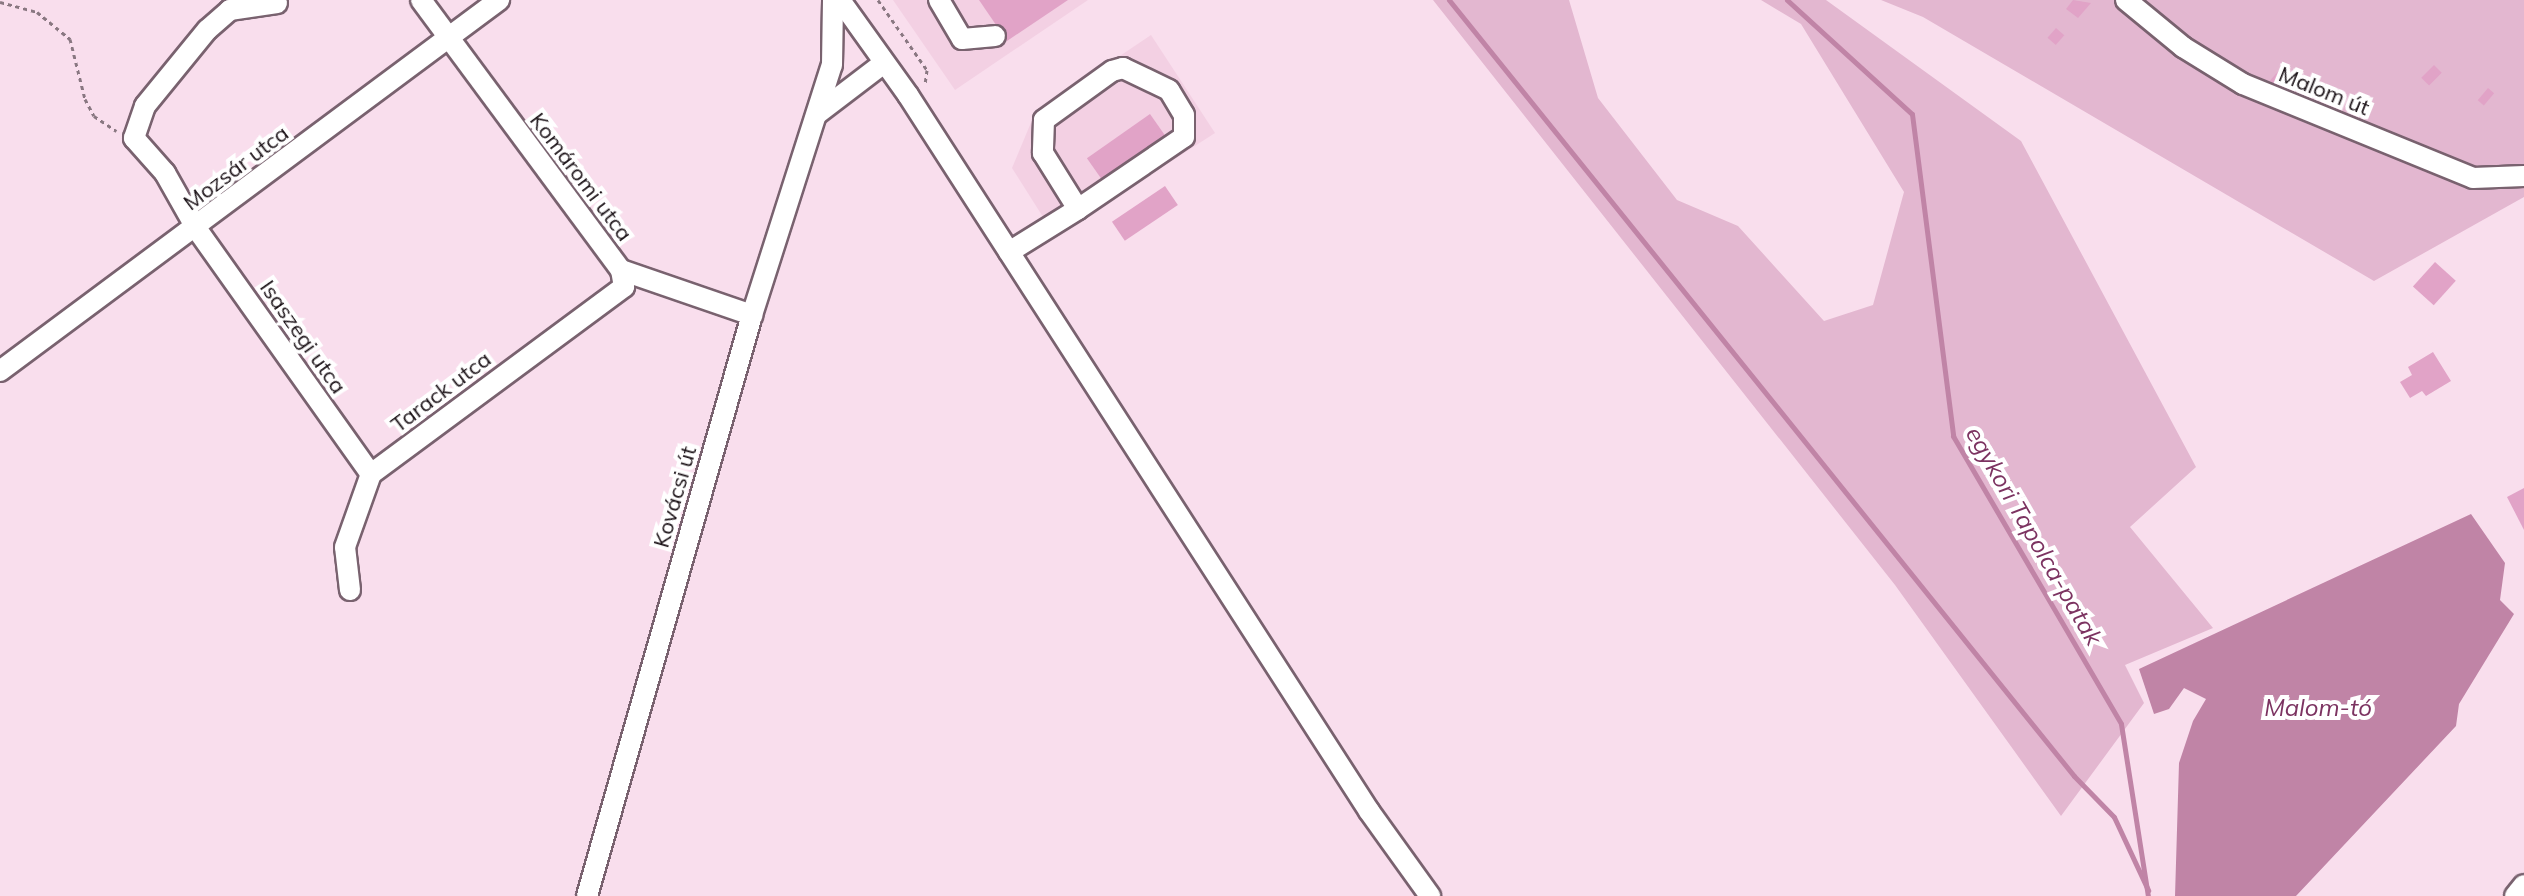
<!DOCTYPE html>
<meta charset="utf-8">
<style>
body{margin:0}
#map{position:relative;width:2524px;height:896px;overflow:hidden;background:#f9deed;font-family:Mulish,sans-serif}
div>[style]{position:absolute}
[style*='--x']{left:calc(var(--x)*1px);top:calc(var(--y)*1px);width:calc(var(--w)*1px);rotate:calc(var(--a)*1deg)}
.built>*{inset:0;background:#f3d0e3}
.green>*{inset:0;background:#e3b7d0}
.water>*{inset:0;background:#c084a6}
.stream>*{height:5px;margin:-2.5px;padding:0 2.5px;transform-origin:2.5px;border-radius:2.5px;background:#c084a6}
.building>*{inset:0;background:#e1a3c7;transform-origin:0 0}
.path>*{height:3px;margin-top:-1.5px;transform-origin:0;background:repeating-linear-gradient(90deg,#897781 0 4px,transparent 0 8px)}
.roads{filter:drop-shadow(2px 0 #79626f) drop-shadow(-2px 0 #79626f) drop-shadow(0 2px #79626f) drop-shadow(0 -2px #79626f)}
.minor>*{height:20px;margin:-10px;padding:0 10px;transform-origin:10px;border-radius:10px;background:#fff}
span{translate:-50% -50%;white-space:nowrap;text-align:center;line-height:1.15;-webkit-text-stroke:8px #fff;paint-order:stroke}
.street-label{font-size:22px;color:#1b1217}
.water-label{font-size:24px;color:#7c3361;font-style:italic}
</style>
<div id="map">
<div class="built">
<i style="clip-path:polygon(893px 0,1088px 0,955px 90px)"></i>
<i style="clip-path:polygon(1151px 35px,1215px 133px,1055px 236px,1012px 168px,1035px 113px)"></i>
</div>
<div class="green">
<i style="clip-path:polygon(1433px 0,1569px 0,1598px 98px,1677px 200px,1738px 226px,1824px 321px,1873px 305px,1904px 192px,1801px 24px,1761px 0,1826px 0,2021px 141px,2196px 467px,2130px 527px,2213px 628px,2125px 665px,2144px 703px,2061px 816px,1895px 585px)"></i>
<i style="clip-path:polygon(1881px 0,2524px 0,2524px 197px,2374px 281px,1923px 17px)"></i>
</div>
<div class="water">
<i style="clip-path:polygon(2471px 514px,2505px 563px,2500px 600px,2514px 614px,2459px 704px,2456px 726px,2296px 896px,2175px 896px,2179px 763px,2193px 721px,2206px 699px,2184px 688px,2169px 709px,2154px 714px,2139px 669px)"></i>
</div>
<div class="stream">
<i style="--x:1449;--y:0;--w:996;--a:51.15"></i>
<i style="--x:2074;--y:776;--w:57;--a:45.7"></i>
<i style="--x:2114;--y:817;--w:81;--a:65"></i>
<i style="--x:1787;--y:0;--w:169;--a:42.4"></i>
<i style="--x:1912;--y:114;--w:325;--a:82.7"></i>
<i style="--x:1953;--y:436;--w:333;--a:59.7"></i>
<i style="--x:2121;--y:724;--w:174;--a:81.1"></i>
</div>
<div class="building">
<i style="clip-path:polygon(979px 0,1068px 0,1007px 41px)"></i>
<i style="clip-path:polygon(2073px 0,2091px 3px,2078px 18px,2066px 9px)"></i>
<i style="left:2056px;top:28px;width:11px;height:13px;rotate:41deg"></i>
<i style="left:2434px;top:65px;width:11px;height:18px;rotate:45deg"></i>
<i style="left:2282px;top:67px;width:12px;height:18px;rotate:42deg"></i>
<i style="left:2488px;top:88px;width:8px;height:16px;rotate:40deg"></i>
<i style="left:1150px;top:114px;width:33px;height:77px;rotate:55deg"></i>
<i style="left:1165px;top:186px;width:23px;height:64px;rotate:56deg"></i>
<i style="left:2435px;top:262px;width:28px;height:33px;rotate:42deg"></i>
<i style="clip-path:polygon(2433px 352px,2451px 381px,2426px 396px,2422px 391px,2410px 398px,2400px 382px,2412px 375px,2408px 367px)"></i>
<i style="clip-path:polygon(2524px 488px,2524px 530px,2507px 497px)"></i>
</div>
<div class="path">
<i style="--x:878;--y:0;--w:85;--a:55"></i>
<i style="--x:927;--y:70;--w:15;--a:98"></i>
<i style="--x:0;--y:2;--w:38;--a:15"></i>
<i style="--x:37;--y:12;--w:43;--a:39.3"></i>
<i style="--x:70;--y:39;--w:62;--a:76"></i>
<i style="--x:85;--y:99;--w:19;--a:62"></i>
<i style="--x:94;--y:116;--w:27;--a:34"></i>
</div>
<div class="roads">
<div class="minor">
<i style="--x:421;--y:0;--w:336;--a:53.5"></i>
<i style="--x:621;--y:270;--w:139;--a:19"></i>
<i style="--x:840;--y:0;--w:117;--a:54.4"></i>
<i style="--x:908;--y:95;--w:852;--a:57.22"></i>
<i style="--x:1369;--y:811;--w:105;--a:54.3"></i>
<i style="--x:939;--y:0;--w:45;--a:59.5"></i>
<i style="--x:962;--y:39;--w:33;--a:-5"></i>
<i style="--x:2126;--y:0;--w:74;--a:39.5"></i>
<i style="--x:2183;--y:47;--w:70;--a:31.7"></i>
<i style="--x:2243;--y:84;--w:248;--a:22.2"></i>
<i style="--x:2473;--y:178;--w:51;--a:-2.2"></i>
<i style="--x:277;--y:3;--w:48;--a:171.5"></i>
<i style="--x:230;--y:10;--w:30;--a:139"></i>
<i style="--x:207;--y:30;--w:98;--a:129.2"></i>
<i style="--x:145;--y:106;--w:34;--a:109"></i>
<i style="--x:134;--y:138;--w:47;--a:48.5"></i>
<i style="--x:165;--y:173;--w:63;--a:60.6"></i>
<i style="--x:196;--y:228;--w:302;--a:54.6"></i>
<i style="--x:817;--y:114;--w:84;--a:-37.3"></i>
<i style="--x:1009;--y:252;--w:81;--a:-31.9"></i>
<i style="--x:1078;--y:209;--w:128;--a:-34.2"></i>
<i style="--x:1184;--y:137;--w:22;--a:-90"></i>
<i style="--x:1184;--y:115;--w:29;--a:-121"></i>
<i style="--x:1169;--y:90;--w:51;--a:-154.4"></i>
<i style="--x:1123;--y:68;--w:11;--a:165"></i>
<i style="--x:1112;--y:71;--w:84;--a:144.2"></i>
<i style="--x:1044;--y:120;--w:33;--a:92"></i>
<i style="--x:1043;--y:153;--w:66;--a:58"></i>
<i style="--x:0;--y:371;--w:622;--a:-36.63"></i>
<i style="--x:350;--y:590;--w:43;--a:-96.6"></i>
<i style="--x:345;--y:547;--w:77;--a:-70.4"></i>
<i style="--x:371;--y:474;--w:315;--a:-36.5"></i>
<i style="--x:624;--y:287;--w:17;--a:-100"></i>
<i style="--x:587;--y:896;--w:604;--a:-74.15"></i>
<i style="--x:752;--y:315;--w:262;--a:-72.3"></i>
<i style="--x:832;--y:65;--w:65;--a:-89.1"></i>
<i style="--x:2515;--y:896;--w:14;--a:-51"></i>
</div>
</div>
<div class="street-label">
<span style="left:2324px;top:91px;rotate:22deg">Malom út</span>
<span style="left:236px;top:168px;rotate:-37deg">Mozsár utca</span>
<span style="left:581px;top:177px;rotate:53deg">Komáromi utca</span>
<span style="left:303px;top:337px;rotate:55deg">Isaszegi utca</span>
<span style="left:441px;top:392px;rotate:-37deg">Tarack utca</span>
<span style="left:675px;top:497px;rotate:-74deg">Kovácsi út</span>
</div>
<div class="water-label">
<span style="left:2034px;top:536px;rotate:60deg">egykori Tapolca-patak</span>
<span style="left:2318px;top:708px">Malom-tó</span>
</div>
</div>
